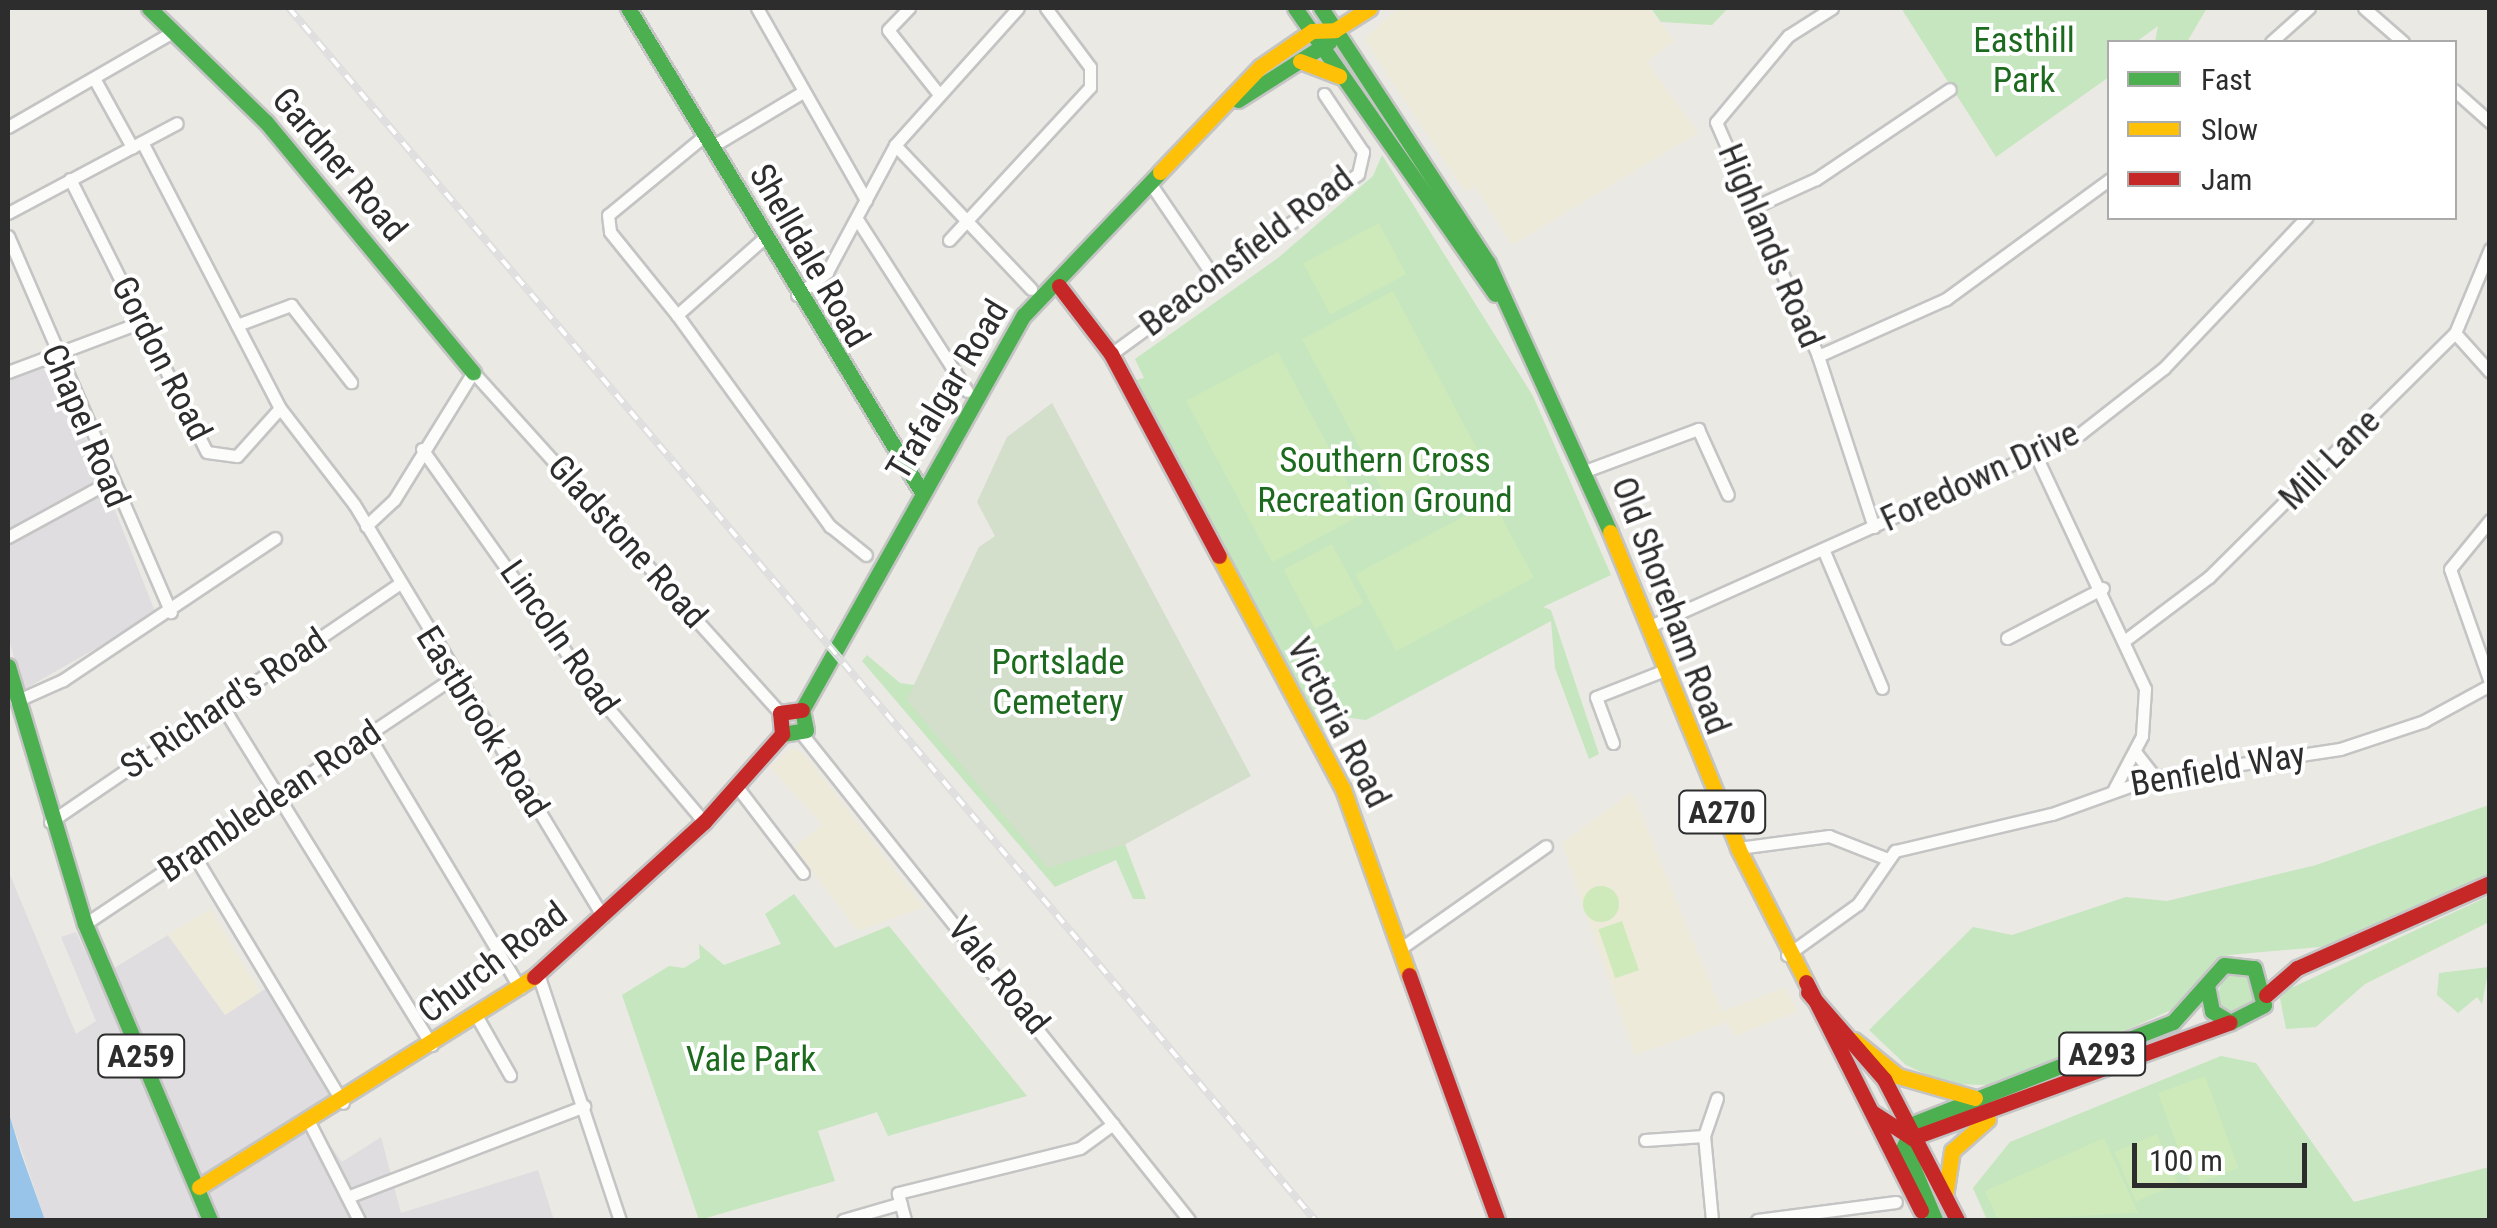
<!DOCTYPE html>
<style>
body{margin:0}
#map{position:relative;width:2497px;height:1228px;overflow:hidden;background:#eae9e4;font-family:"Roboto Condensed",sans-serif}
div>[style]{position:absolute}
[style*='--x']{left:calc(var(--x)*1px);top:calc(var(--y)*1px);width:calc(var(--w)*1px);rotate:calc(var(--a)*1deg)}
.industrial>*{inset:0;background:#dfdddf}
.education>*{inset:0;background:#edead9}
.green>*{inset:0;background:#c5e6be}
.cemetery>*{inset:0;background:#d3dfcb}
.pitch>*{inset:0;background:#ceeabb;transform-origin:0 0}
.round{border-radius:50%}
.water>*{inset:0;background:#99c4ea}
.roads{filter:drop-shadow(2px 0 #c4c4c4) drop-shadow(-2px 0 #c4c4c4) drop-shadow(0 2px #c4c4c4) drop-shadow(0 -2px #c4c4c4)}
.street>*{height:11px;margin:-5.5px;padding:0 5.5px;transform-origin:5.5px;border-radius:5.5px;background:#fcfcfb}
.fast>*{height:15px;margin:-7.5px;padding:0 7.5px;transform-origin:7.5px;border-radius:7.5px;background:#4caf50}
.slow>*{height:15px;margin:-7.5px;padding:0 7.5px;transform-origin:7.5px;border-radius:7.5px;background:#ffc107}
.jam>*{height:15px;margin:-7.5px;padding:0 7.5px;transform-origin:7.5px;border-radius:7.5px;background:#c62828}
.rail>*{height:8px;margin-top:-4px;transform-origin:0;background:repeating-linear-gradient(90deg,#fff 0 11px,#dfdfe0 0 22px);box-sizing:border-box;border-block:2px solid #dfdfe0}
span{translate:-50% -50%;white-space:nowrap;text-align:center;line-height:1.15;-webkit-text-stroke:8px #fff;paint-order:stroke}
.shield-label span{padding:2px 8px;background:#fff;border:2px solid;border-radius:8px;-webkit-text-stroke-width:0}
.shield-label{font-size:32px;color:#2d2d2d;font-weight:700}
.park-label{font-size:35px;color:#1c6a1d}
.street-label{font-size:35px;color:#2d2d2d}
.frame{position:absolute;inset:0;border:10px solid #2d2d2d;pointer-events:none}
.legend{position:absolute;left:2107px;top:40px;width:350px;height:180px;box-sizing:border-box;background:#fff;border:2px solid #ababab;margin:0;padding:12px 18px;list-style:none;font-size:30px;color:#2d2d2d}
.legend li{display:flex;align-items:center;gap:20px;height:50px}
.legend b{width:50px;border:2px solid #ababab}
.scale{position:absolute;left:2132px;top:1143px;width:175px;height:45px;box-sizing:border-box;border:5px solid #2d2d2d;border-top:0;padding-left:12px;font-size:30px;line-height:35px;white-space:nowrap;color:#2d2d2d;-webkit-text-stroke:8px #fff;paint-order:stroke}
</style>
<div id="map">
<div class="industrial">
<i style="clip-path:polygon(55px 362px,102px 478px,8px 529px,8px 376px)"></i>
<i style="clip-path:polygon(99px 493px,109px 495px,156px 614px,23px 690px,8px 635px,8px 545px)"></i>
<i style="clip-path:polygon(8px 870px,76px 1034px,96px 1021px,61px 937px,76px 932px,98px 978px,168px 935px,225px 1015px,268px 987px,338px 1094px,308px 1114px,342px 1162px,381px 1137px,401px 1213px,538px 1170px,554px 1220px,45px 1220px,8px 1110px)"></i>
</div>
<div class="education">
<i style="clip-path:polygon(1399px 8px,1650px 8px,1674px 41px,1647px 62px,1698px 133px,1512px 245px,1475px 186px,1465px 192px,1364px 39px)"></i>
<i style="clip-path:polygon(792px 748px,804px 754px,924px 907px,858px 931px,794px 847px,823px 825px,770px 767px)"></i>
<i style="clip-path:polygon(1632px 792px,1722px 1012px,1784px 987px,1798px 1011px,1735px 1036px,1728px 1022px,1635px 1055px,1562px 843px)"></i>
<i style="clip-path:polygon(210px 909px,260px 992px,225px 1015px,168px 935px)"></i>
</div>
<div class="green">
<i style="clip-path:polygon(1651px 8px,1728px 8px,1712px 25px,1661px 22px)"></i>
<i style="clip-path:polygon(1901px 8px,2207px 8px,2187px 42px,2155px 42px,2158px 26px,2136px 42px,2110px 42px,2109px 77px,1996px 157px)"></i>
<i style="clip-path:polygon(1382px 155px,1533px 396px,1611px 575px,1543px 607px,1551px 610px,1599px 754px,1589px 759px,1555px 668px,1551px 621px,1366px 720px,1344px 717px,1322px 730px,1136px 380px,1144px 378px,1135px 359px,1278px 258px,1373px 176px)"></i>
<i style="clip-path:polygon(867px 655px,900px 683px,914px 685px,923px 668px,1120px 831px,1146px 899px,1133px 899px,1116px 860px,1055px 887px,862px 661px)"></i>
<i style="clip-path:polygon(2489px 805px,2489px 875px,2331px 946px,2228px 955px,2187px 1003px,2041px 1068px,1989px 1085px,1947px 1084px,1906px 1065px,1869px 1030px,1973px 927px,2012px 935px,2126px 897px,2167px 901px,2316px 865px)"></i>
<i style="clip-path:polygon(794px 894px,835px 948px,889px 926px,1027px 1096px,888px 1136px,877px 1112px,818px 1131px,835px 1181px,699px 1220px,622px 995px,669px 966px,684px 968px,700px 958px,699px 944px,724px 965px,781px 944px,765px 914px)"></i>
<i style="clip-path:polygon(2489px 896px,2489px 922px,2365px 984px,2316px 1027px,2286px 1029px,2280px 998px,2289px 989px)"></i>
<i style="clip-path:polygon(2489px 967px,2482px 1004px,2477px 997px,2458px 1013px,2437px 995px,2439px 973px)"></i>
<i style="clip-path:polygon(2247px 974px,2259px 995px,2248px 1015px,2215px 1007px,2223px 975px)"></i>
<i style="clip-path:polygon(2221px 1056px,2256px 1063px,2354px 1202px,2489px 1167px,2489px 1220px,1987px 1220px,1973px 1188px,2010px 1142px)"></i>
</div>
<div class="cemetery">
<i style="clip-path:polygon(1052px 403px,1251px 776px,1126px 844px,1048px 868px,907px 700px,979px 547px,995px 536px,977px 502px,1007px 437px)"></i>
</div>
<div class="pitch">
<i style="left:1379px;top:223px;width:58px;height:86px;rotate:62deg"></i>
<i style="left:1393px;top:291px;width:183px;height:103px;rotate:62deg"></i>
<i style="left:1278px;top:352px;width:183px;height:104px;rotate:62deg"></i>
<i style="left:1493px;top:501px;width:87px;height:156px;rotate:62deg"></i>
<i style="left:1332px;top:544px;width:67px;height:55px;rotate:62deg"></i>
<i class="round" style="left:1583px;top:886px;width:36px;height:36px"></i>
<i style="left:1622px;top:921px;width:52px;height:25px;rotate:71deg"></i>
<i style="left:2205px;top:1076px;width:98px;height:50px;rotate:70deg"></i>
<i style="left:2157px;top:1134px;width:54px;height:46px;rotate:67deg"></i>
<i style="clip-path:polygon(2104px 1138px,2138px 1213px,1998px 1220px,1985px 1191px)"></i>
</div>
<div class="water">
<i style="clip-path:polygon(8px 1110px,21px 1153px,45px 1220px,8px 1220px)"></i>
</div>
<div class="roads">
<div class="street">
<i style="--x:757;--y:8;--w:221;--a:60.4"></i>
<i style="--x:909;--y:8;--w:30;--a:134"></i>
<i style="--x:888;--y:30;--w:80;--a:51.6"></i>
<i style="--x:1832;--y:8;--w:52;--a:147.5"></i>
<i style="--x:1788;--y:36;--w:112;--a:129.9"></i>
<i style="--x:1716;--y:122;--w:255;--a:66.4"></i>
<i style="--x:1818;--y:356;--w:180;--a:71.9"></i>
<i style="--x:2364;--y:8;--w:52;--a:41.1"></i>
<i style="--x:2271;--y:42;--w:51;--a:-41.8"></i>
<i style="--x:95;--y:80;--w:77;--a:61.1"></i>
<i style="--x:2454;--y:90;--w:48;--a:41.6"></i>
<i style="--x:8;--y:127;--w:188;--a:-30"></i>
<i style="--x:704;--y:136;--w:124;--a:140.5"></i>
<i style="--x:608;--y:215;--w:17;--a:83"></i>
<i style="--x:610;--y:232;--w:107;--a:51.1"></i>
<i style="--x:677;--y:315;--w:116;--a:-41.5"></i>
<i style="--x:142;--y:142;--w:300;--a:62.6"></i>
<i style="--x:280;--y:408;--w:121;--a:52.4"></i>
<i style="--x:354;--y:504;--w:482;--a:58.9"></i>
<i style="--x:895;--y:145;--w:198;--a:46.6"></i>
<i style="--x:711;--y:147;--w:107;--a:-30.9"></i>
<i style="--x:70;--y:179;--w:305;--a:63.4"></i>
<i style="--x:207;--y:452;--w:30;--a:8"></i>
<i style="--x:237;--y:456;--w:64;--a:-48.1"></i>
<i style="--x:1150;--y:183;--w:114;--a:55.8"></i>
<i style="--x:1752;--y:208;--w:70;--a:-24.4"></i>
<i style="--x:1816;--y:179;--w:161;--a:-33.9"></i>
<i style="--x:8;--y:213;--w:191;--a:-28"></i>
<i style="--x:857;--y:219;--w:204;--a:57.4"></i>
<i style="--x:8;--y:236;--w:410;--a:66.6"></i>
<i style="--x:949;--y:240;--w:208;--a:-47.3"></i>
<i style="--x:1090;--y:87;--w:20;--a:-90"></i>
<i style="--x:1090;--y:67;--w:74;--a:-126.7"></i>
<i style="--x:797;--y:295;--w:38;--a:-37"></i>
<i style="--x:827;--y:272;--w:144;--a:-61.8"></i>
<i style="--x:895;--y:145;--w:184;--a:-48.1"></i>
<i style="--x:677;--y:315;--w:261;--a:54.1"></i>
<i style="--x:830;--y:526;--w:46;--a:38.9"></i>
<i style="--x:237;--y:325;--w:58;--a:-20.3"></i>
<i style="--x:291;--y:305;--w:98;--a:52.1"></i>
<i style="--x:2455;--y:333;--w:52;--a:48.1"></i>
<i style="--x:1111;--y:354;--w:306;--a:-36.1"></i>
<i style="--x:1358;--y:174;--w:23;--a:-77"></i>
<i style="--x:1363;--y:152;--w:70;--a:-123.9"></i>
<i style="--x:1818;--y:356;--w:140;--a:-24"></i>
<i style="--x:1946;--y:299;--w:203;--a:-36.2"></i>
<i style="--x:8;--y:372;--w:142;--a:-20.6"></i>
<i style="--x:422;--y:449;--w:294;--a:54.7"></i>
<i style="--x:592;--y:689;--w:174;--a:49.9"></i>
<i style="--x:2037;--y:458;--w:255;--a:64.9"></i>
<i style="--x:2145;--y:689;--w:47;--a:93.7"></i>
<i style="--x:2142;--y:736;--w:60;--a:117.8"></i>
<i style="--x:1585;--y:471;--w:121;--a:-20.4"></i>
<i style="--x:1698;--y:429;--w:72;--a:65.6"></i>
<i style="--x:2490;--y:520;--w:63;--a:129.2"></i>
<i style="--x:2450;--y:569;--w:120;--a:70.5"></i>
<i style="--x:366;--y:526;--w:38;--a:-43"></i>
<i style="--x:394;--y:500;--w:150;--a:-58.3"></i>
<i style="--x:473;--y:372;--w:459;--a:48"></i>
<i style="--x:8;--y:537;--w:115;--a:-28.6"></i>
<i style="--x:1823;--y:549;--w:151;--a:67"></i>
<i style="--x:1650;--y:626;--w:472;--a:-24.1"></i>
<i style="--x:2081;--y:433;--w:105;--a:-38.1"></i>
<i style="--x:2164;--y:368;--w:207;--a:-46.6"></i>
<i style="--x:2007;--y:638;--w:108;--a:-27.5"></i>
<i style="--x:2128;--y:638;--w:101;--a:-37"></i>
<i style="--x:2209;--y:577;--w:346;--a:-44.8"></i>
<i style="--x:2455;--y:333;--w:91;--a:-67.4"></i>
<i style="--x:16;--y:701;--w:51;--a:-24.1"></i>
<i style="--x:63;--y:680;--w:255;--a:-33.8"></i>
<i style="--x:221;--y:704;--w:401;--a:58.3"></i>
<i style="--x:802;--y:734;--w:621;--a:51.47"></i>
<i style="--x:369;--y:736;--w:294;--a:59.1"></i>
<i style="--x:1613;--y:743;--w:49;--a:-110.3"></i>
<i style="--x:1596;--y:697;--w:74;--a:-21.4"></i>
<i style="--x:2136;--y:753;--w:31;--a:52"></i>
<i style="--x:738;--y:788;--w:107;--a:52.6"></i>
<i style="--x:50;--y:822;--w:421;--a:-34.3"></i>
<i style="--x:1738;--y:848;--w:92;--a:-7.5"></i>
<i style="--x:1829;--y:836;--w:60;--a:21.4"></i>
<i style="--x:194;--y:855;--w:289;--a:59"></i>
<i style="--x:85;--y:924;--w:444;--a:-33.8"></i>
<i style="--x:1401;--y:948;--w:177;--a:-35.1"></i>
<i style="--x:1787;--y:955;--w:87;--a:-35.7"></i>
<i style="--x:1858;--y:904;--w:65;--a:-55.1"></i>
<i style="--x:1895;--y:851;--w:161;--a:-13.3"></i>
<i style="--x:2052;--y:814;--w:109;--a:-19.8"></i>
<i style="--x:2155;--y:777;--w:187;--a:-8.6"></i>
<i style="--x:2340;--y:749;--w:89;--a:-18.4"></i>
<i style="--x:2424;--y:721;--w:75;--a:-28.6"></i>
<i style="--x:538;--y:974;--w:259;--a:71.6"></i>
<i style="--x:477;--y:1017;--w:67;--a:60.4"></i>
<i style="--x:310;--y:1124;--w:108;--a:63"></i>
<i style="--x:1645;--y:1140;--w:59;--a:-3.9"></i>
<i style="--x:350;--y:1196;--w:251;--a:-21"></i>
<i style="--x:843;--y:1220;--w:60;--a:-16.3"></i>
<i style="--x:905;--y:1220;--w:28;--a:-105"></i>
<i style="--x:898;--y:1193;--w:187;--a:-13.9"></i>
<i style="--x:1080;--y:1148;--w:41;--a:-36"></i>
<i style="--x:1712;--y:1220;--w:84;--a:-95.4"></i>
<i style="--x:1704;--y:1136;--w:40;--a:-71.1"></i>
<i style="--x:1757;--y:1220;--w:140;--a:-7.4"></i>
</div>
<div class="fast">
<i style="--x:149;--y:8;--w:163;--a:44.3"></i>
<i style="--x:266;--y:122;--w:325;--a:50.4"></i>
<i style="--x:628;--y:8;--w:563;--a:58.74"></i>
<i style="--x:1295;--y:8;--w:349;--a:55"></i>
<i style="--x:1321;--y:8;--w:305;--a:56.8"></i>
<i style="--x:1488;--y:263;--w:295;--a:65.6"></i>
<i style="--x:1238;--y:100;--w:108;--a:-32.5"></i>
<i style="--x:8;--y:666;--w:269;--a:73.4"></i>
<i style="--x:85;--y:924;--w:321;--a:67.1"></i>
<i style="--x:802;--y:710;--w:453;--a:-60.7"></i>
<i style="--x:1024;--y:315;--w:197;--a:-46.4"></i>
<i style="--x:782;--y:734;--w:24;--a:-9"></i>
<i style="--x:806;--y:730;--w:20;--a:-101"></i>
<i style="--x:1935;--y:1220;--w:80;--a:-112.7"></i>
<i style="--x:1904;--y:1146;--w:25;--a:-64"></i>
<i style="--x:1915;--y:1123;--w:277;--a:-21.4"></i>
<i style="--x:2173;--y:1022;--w:76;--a:-48.2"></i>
<i style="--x:2224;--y:965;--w:30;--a:6"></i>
<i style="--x:2254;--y:968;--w:38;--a:75"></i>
<i style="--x:2264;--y:1005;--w:38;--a:153"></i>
<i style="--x:2230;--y:1022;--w:21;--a:-149"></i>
<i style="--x:2212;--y:1011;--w:26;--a:-101"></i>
</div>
<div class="slow">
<i style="--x:1300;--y:61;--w:42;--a:21"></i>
<i style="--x:1160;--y:172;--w:145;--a:-46.4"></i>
<i style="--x:1260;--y:67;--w:63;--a:-34.7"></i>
<i style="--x:1312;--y:31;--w:23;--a:-2"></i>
<i style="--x:1335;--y:30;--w:41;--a:-32.2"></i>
<i style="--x:1610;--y:532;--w:341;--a:67.9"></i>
<i style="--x:1738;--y:848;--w:150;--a:63.1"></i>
<i style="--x:1219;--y:556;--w:264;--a:62"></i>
<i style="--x:1343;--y:789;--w:197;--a:70.5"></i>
<i style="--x:1854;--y:1040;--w:57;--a:39.3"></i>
<i style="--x:1898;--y:1076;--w:80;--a:15.9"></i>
<i style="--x:199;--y:1187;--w:395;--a:-32.1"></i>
<i style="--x:1945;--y:1196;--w:46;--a:-81.2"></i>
<i style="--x:1952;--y:1151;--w:48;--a:-41.6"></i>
</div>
<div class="jam">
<i style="--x:1059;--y:286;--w:86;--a:52.6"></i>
<i style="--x:1111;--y:354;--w:229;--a:61.9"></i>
<i style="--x:782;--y:734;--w:21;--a:-95"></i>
<i style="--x:780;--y:713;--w:22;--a:-8"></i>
<i style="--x:1409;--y:975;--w:260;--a:70.2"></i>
<i style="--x:534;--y:977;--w:230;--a:-42.4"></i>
<i style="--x:704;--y:822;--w:118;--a:-48.4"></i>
<i style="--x:1806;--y:982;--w:256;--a:63.3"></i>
<i style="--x:1808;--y:992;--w:116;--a:48.9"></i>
<i style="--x:1884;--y:1079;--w:159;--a:62.6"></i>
<i style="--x:2266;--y:995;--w:41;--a:-41.1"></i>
<i style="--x:2297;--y:968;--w:211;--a:-23.8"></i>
<i style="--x:1872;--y:1112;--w:48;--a:33"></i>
<i style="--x:1912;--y:1138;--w:338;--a:-20"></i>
</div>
</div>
<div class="rail">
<i style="--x:289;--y:8;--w:1588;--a:49.75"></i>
</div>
<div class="shield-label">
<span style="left:1722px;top:812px">A270</span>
<span style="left:2102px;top:1054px">A293</span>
<span style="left:141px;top:1056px">A259</span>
</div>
<div class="park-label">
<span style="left:2024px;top:61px">Easthill<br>Park</span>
<span style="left:1385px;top:481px">Southern Cross<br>Recreation Ground</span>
<span style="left:1058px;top:683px">Portslade<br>Cemetery</span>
<span style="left:751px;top:1060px">Vale Park</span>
</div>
<div class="street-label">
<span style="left:339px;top:165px;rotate:50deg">Gardner Road</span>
<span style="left:1770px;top:246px;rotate:67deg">Highlands Road</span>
<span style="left:1247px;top:252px;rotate:-37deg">Beaconsfield Road</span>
<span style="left:809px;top:256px;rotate:60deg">Shelldale Road</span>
<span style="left:161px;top:359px;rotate:63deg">Gordon Road</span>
<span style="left:948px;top:390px;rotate:-59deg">Trafalgar Road</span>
<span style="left:85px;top:426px;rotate:67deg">Chapel Road</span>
<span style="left:2330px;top:460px;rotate:-45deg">Mill Lane</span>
<span style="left:1980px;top:477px;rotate:-25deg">Foredown Drive</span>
<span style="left:627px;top:542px;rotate:48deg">Gladstone Road</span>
<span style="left:1670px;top:606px;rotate:69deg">Old Shoreham Road</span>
<span style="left:559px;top:638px;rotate:55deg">Lincoln Road</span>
<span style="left:224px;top:704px;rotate:-34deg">St Richard's Road</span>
<span style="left:482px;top:722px;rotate:58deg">Eastbrook Road</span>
<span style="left:1338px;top:723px;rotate:63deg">Victoria Road</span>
<span style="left:2218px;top:770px;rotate:-10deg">Benfield Way</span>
<span style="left:270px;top:802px;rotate:-34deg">Brambledean Road</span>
<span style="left:493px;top:963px;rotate:-37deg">Church Road</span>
<span style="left:998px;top:976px;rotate:51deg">Vale Road</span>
</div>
<div class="frame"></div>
<ul class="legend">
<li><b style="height:12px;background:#4caf50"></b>Fast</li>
<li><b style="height:12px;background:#ffc107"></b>Slow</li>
<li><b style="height:12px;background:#c62828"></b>Jam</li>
</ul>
<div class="scale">100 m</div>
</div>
